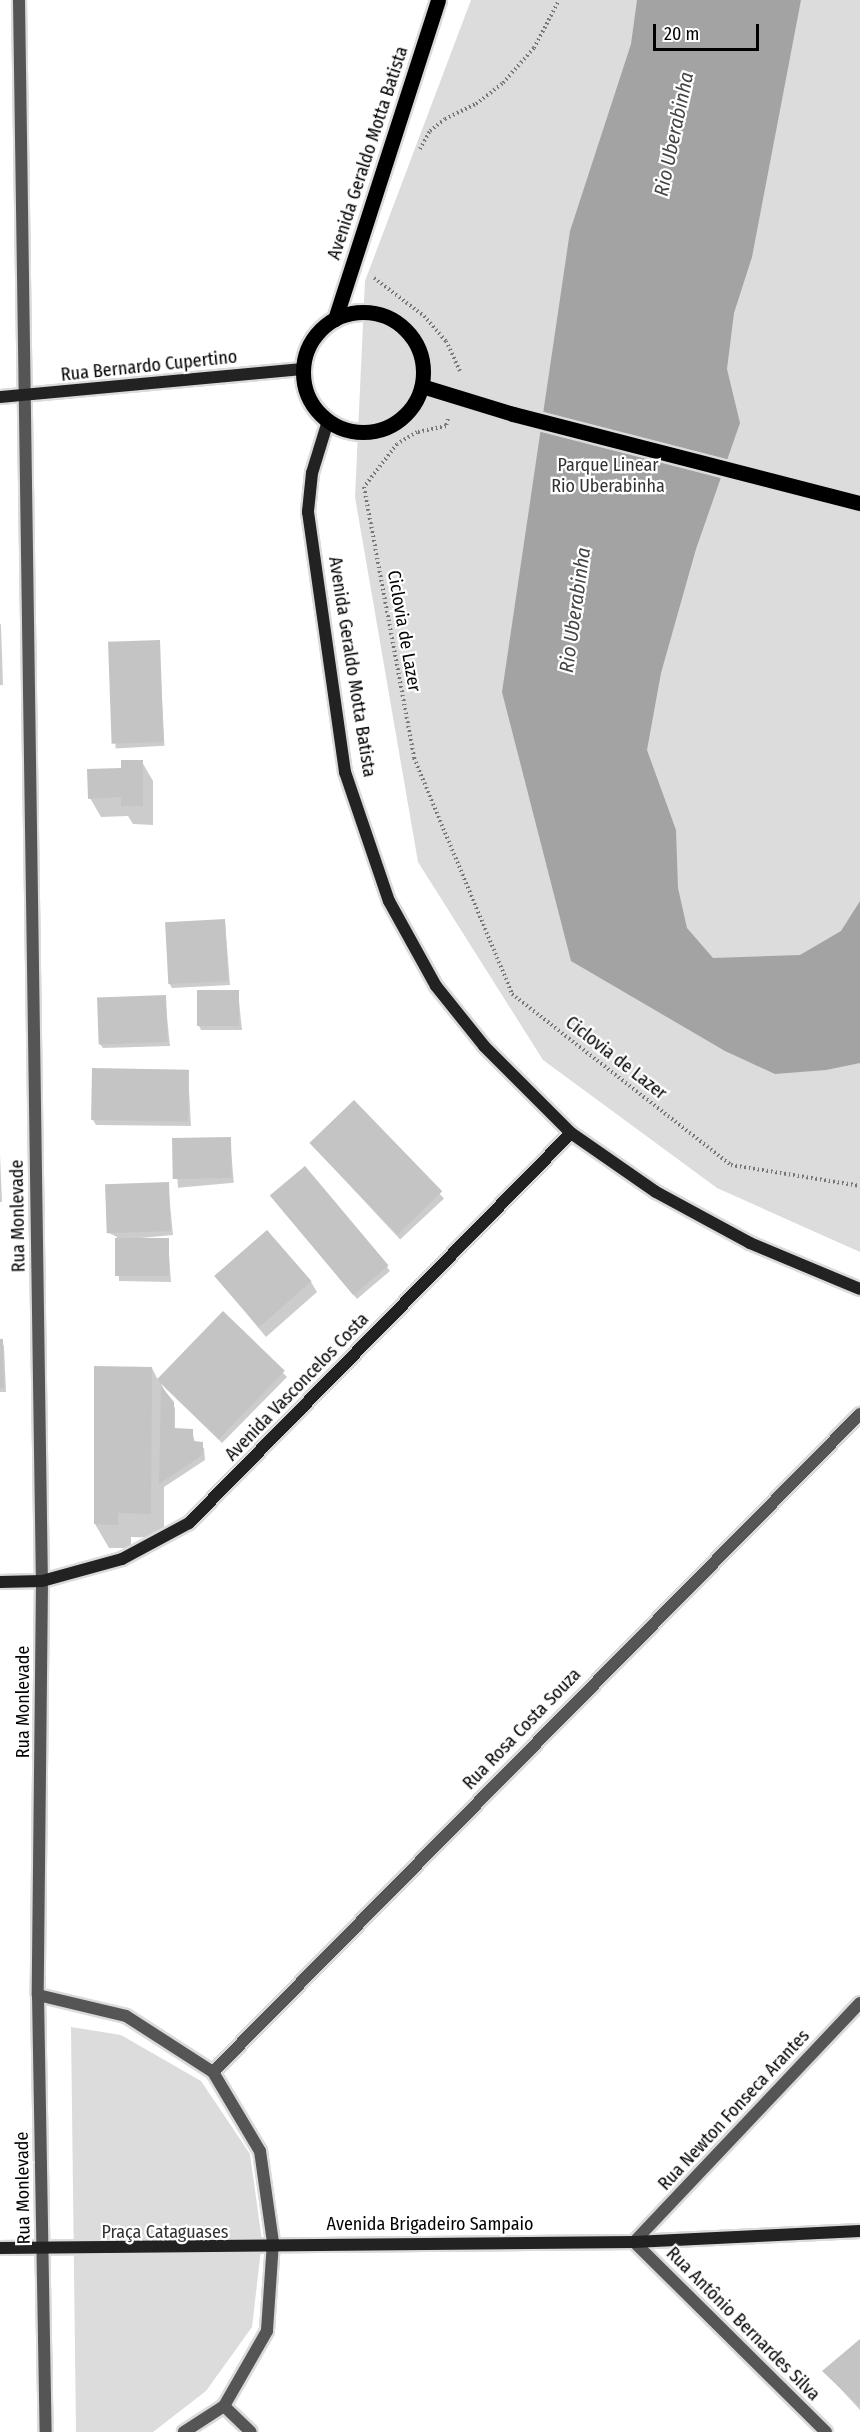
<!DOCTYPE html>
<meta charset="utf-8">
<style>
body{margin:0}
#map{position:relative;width:860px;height:2432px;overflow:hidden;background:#fff;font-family:"Fira Sans Condensed",sans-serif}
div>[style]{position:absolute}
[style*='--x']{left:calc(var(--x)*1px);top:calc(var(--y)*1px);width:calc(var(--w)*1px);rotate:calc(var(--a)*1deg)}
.green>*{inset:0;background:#dcdcdc}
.water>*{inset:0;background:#a3a3a3}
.shadow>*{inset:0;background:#0003;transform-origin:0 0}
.building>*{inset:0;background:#c4c4c4;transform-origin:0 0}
.path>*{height:4px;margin-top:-2px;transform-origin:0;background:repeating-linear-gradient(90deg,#777 0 1.5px,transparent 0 4.5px)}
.roads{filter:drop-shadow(2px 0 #dbdbdb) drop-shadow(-2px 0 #dbdbdb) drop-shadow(0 2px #dbdbdb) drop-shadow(0 -2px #dbdbdb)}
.street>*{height:12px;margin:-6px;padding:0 6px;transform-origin:6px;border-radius:6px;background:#555}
.secondary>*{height:12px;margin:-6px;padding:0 6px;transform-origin:6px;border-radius:6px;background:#222}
.primary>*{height:15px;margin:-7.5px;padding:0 7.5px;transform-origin:7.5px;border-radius:7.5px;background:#000}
.primary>.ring{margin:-7.5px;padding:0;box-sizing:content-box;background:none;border:15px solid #000;border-radius:50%}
span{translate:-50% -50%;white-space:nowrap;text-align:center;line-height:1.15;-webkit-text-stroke:4.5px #fff;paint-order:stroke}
.street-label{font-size:18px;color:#000}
.park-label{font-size:18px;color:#333}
.water-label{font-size:20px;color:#444;font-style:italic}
.scale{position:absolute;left:653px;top:24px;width:106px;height:27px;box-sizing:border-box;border:3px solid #000;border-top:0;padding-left:8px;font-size:18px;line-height:21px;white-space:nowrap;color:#000;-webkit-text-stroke:4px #fff;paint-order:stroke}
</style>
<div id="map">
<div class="green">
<i style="clip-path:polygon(471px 0,860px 0,860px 1252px,717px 1188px,543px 1060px,418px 862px,355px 497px,365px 281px)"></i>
<i style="clip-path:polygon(71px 2027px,121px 2035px,201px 2081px,250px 2154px,262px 2241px,252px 2327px,206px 2391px,153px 2432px,76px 2432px)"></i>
</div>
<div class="water">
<i style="clip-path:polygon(637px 0,801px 0,752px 257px,734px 313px,727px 369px,740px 423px,696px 549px,661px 673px,647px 750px,676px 830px,678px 888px,687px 928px,713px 958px,800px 955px,841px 931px,860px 901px,860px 1063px,826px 1070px,775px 1074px,725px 1051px,571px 961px,502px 692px,570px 231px,631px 44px)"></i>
</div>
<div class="shadow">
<i style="clip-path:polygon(0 623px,1px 625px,3px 685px,0 685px)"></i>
<i style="left:159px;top:641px;width:105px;height:49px;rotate:87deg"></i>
<i style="clip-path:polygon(142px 762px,153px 781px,153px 825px,133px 824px,128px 816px,101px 817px,90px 798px,123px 770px)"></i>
<i style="clip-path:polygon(225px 921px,230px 985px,172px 988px,169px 983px)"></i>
<i style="clip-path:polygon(238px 991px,242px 1030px,201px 1030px,199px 1026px)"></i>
<i style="clip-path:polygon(165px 997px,170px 1046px,103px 1048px,100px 1044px)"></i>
<i style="clip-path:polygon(188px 1071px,191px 1126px,96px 1125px,93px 1120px)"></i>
<i style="left:354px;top:1102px;width:132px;height:60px;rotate:47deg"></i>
<i style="left:230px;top:1139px;width:44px;height:56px;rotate:85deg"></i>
<i style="clip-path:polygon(0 1154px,2px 1202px,0 1202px)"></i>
<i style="clip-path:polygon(168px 1184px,173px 1235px,130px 1239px,168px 1240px,171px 1282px,119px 1281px,117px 1237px,109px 1233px)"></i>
<i style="clip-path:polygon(275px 1201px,387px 1267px,390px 1271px,357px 1299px)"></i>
<i style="clip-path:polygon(216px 1277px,311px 1282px,317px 1292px,266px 1337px)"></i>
<i style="clip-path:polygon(223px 1313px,287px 1377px,222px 1443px,161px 1384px,175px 1408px,175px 1429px,192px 1430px,195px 1443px,204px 1448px,205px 1460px,164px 1487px,164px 1538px,131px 1537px,131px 1548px,109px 1548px,95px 1524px,152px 1368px,158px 1380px)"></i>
<i style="clip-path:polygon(0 1341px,4px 1346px,6px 1392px,0 1392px)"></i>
<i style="clip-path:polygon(860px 2341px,860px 2410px,824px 2371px)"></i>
</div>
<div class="building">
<i style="left:160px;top:640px;width:102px;height:52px;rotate:88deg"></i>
<i style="clip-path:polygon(121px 760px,143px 760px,143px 806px,121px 806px,121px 797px,88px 799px,87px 769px,121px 768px)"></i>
<i style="left:225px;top:919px;width:62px;height:60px;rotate:87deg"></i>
<i style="left:197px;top:990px;width:42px;height:36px"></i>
<i style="left:166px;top:995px;width:47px;height:69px;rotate:88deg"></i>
<i style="left:92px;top:1068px;width:97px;height:52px;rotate:1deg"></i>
<i style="left:354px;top:1100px;width:127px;height:62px;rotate:46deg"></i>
<i style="left:231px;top:1137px;width:41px;height:59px;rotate:89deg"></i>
<i style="left:305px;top:1166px;width:130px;height:46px;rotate:50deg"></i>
<i style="left:169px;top:1182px;width:49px;height:64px;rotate:88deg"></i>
<i style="left:267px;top:1230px;width:68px;height:70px;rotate:49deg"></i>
<i style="left:115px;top:1238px;width:54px;height:38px"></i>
<i style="left:223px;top:1311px;width:86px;height:95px;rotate:44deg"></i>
<i style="clip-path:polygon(0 1339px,3px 1339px,4px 1388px,0 1388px)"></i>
<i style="clip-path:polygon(94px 1366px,152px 1367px,151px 1514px,118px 1513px,118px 1525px,94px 1524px)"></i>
<i style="clip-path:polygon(161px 1386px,174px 1402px,174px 1428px,193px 1429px,193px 1441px,203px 1442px,203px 1455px,159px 1484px)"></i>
<i style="clip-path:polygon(860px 2339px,860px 2407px,822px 2371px)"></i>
</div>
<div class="path">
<i style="--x:420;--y:149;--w:21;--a:-61"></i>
<i style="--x:430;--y:131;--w:19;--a:-39"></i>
<i style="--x:445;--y:119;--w:34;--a:-26"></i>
<i style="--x:476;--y:104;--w:34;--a:-38"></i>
<i style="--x:503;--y:83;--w:47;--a:-48.5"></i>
<i style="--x:534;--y:48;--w:54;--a:-62.5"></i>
<i style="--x:374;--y:278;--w:63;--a:37.2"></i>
<i style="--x:424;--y:316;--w:33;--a:49"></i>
<i style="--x:446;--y:341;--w:33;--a:65"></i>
<i style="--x:448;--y:419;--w:7;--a:106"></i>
<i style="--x:446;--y:426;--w:30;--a:168"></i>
<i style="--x:417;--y:432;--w:23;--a:149"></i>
<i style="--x:397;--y:444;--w:54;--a:127.5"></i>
<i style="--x:364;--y:487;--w:276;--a:79.5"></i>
<i style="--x:414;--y:758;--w:256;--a:67.4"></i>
<i style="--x:512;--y:994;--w:278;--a:38"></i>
<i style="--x:731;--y:1165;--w:131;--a:9.2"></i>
</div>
<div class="roads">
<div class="street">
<i style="--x:19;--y:0;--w:1581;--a:89.17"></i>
<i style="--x:42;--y:1581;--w:414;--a:90.6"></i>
<i style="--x:38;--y:1995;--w:437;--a:89"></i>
<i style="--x:38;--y:1995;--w:90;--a:13.4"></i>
<i style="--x:126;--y:2016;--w:103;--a:32.8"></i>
<i style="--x:213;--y:2072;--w:92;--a:59.3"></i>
<i style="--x:260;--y:2151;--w:92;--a:81.9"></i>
<i style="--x:273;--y:2242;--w:89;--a:93.9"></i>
<i style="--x:267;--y:2331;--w:86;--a:119.8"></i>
<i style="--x:224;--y:2406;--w:48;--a:147"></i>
<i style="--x:213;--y:2072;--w:923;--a:-45.48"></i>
<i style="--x:224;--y:2406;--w:37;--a:44"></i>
<i style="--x:826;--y:2432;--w:270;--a:-135.3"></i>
<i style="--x:634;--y:2242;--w:329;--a:-46.6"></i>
</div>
<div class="secondary">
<i style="--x:0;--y:397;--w:303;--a:-5.3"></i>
<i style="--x:328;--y:421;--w:54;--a:107.1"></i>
<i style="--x:312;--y:473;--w:39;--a:96"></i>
<i style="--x:308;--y:512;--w:263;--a:81.9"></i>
<i style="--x:345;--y:772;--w:136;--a:71.2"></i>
<i style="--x:389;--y:901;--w:97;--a:61.1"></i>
<i style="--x:436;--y:986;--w:77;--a:51.3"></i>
<i style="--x:484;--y:1046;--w:123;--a:45"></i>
<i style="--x:571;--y:1133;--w:103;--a:34.8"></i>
<i style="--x:656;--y:1192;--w:107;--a:28.5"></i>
<i style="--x:750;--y:1243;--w:119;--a:22.7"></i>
<i style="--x:0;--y:1582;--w:42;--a:-1.4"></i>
<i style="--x:42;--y:1581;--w:83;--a:-15.4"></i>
<i style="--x:122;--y:1559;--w:76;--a:-28.2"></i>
<i style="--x:189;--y:1523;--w:546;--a:-45.59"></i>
<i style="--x:0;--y:2248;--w:634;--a:-0.54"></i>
<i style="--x:634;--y:2242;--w:226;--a:-2.8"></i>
</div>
<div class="primary">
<i class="ring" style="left:303px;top:312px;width:105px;height:105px"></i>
<i style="--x:335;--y:319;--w:335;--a:-72.1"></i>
<i style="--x:422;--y:386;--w:95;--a:17.1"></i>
<i style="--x:513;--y:414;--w:358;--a:14.4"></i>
</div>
</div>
<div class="street-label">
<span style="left:368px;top:153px;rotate:-72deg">Avenida Geraldo Motta Batista</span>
<span style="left:149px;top:366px;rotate:-6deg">Rua Bernardo Cupertino</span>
<span style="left:404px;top:631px;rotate:80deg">Ciclovia de Lazer</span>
<span style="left:352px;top:667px;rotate:81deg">Avenida Geraldo Motta Batista</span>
<span style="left:616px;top:1058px;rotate:38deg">Ciclovia de Lazer</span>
<span style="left:18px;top:1216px;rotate:-91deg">Rua Monlevade</span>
<span style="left:297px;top:1387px;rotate:-46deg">Avenida Vasconcelos Costa</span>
<span style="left:23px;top:1702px;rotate:-90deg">Rua Monlevade</span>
<span style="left:522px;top:1729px;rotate:-46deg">Rua Rosa Costa Souza</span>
<span style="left:734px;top:2110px;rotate:-47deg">Rua Newton Fonseca Arantes</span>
<span style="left:23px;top:2188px;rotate:-91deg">Rua Monlevade</span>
<span style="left:430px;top:2224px">Avenida Brigadeiro Sampaio</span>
<span style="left:743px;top:2324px;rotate:45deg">Rua Antônio Bernardes Silva</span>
</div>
<div class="park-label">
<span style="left:608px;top:476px">Parque Linear<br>Rio Uberabinha</span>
<span style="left:165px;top:2232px">Praça Cataguases</span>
</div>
<div class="water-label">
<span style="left:674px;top:134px;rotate:-78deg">Rio Uberabinha</span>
<span style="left:575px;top:610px;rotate:-82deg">Rio Uberabinha</span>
</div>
<div class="scale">20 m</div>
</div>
